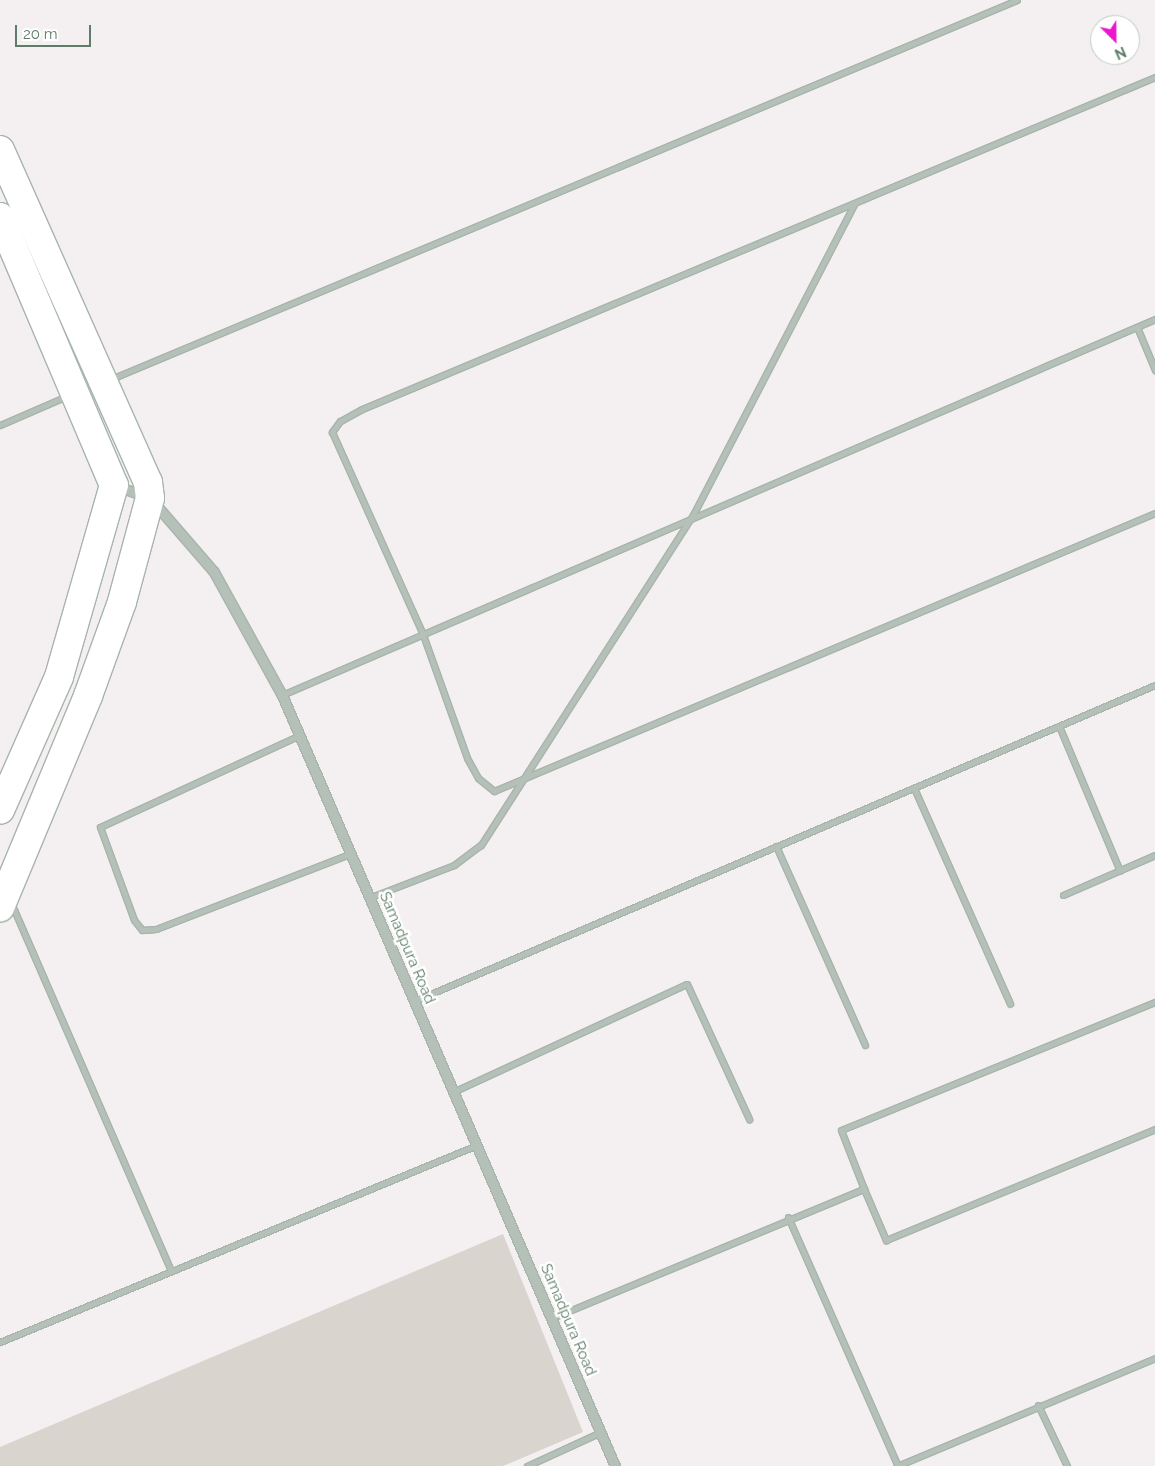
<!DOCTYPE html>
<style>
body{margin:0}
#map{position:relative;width:1155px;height:1466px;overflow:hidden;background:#f4eff0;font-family:Raleway,sans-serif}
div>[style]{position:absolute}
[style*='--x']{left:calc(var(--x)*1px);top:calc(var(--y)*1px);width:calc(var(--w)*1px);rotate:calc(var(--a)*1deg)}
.green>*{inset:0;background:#d9d4ce}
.roads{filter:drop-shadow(1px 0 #a7b5ac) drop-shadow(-1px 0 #a7b5ac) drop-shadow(0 1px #a7b5ac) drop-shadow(0 -1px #a7b5ac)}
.minor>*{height:5px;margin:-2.5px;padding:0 2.5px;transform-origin:2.5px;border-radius:2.5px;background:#b5c0b8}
.tertiary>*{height:9px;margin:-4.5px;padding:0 4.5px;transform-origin:4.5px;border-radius:4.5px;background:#b5c0b8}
.secondary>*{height:28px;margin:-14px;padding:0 14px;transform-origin:14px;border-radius:14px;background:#fff}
span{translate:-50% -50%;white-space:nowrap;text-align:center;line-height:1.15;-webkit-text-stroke:5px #fff;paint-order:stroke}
.street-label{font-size:15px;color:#5d7d68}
.north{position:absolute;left:1090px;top:15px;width:50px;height:50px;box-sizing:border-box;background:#fff;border:1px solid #becbc3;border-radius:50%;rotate:157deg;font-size:14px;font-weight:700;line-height:20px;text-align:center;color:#5d7d68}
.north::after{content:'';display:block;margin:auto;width:18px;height:22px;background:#ed16ce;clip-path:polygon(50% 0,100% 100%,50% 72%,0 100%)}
.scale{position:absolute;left:15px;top:25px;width:76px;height:22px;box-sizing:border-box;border:2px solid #5d7d68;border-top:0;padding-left:6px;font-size:15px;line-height:18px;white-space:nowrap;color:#5d7d68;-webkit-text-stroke:4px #fff;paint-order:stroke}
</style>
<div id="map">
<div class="green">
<i style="clip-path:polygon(503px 1234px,583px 1432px,503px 1466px,0 1466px,0 1447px)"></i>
</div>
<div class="roads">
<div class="minor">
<i style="--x:1155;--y:77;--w:860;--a:157.28"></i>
<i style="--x:362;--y:409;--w:25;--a:151"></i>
<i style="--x:340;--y:421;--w:14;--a:126"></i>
<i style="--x:332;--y:432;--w:219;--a:65.8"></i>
<i style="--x:422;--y:632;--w:134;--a:70.3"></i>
<i style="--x:467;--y:758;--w:23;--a:61"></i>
<i style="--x:478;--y:778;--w:21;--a:39"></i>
<i style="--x:494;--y:791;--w:717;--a:-22.81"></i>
<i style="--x:1137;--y:327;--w:47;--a:67.3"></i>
<i style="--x:111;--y:379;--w:982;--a:-22.7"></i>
<i style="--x:0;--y:425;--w:73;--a:-23.4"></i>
<i style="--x:282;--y:695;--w:951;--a:-23.3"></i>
<i style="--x:1059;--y:726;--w:157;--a:67.2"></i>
<i style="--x:300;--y:735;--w:220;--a:155.3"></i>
<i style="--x:100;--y:827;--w:99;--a:69.9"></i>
<i style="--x:134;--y:920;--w:13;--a:51"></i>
<i style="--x:142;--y:930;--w:14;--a:-4"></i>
<i style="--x:156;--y:929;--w:210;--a:-21.2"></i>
<i style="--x:914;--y:788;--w:236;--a:66"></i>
<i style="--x:776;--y:846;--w:218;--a:65.9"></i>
<i style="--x:1063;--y:895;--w:100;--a:-23.5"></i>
<i style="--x:371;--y:897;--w:89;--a:-21.1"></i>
<i style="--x:454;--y:865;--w:34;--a:-37"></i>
<i style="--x:481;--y:845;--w:392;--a:-57.3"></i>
<i style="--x:693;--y:515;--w:350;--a:-62.6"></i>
<i style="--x:12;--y:905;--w:399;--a:66.5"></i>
<i style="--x:414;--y:1001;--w:806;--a:-23.1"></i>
<i style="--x:455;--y:1091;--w:255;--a:-24.8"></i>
<i style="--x:687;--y:984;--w:149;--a:65.3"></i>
<i style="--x:864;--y:1189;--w:63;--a:-111.3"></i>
<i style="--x:841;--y:1130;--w:339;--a:-22.2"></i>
<i style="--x:788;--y:1217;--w:272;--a:66.2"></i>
<i style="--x:552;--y:1318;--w:338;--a:-22.5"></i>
<i style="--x:864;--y:1189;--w:56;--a:66.7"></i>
<i style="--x:886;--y:1240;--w:291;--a:-22.4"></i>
<i style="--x:0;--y:1342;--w:516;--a:-22.44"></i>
<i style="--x:1038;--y:1405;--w:68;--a:64.6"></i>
<i style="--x:527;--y:1466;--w:81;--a:-24.7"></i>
<i style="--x:897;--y:1466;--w:280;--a:-22.7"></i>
</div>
<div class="tertiary">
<i style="--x:117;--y:486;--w:35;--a:20"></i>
<i style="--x:150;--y:498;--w:98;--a:49.1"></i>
<i style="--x:214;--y:572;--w:141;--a:61.1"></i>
<i style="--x:282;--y:695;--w:840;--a:66.64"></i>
</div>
<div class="secondary">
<i style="--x:0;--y:150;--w:363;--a:66"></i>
<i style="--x:148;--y:482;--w:16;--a:83"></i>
<i style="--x:150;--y:498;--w:108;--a:105.1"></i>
<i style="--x:122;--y:602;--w:100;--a:109.9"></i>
<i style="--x:88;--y:696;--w:229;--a:112.6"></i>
<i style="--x:0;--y:217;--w:291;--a:67"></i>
<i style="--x:114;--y:485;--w:200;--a:106"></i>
<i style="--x:59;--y:677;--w:145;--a:113.9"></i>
</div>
</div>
<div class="street-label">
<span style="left:407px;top:948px;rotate:67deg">Samadpura Road</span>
<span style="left:568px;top:1320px;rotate:67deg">Samadpura Road</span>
</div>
<div class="north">N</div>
<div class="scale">20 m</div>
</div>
